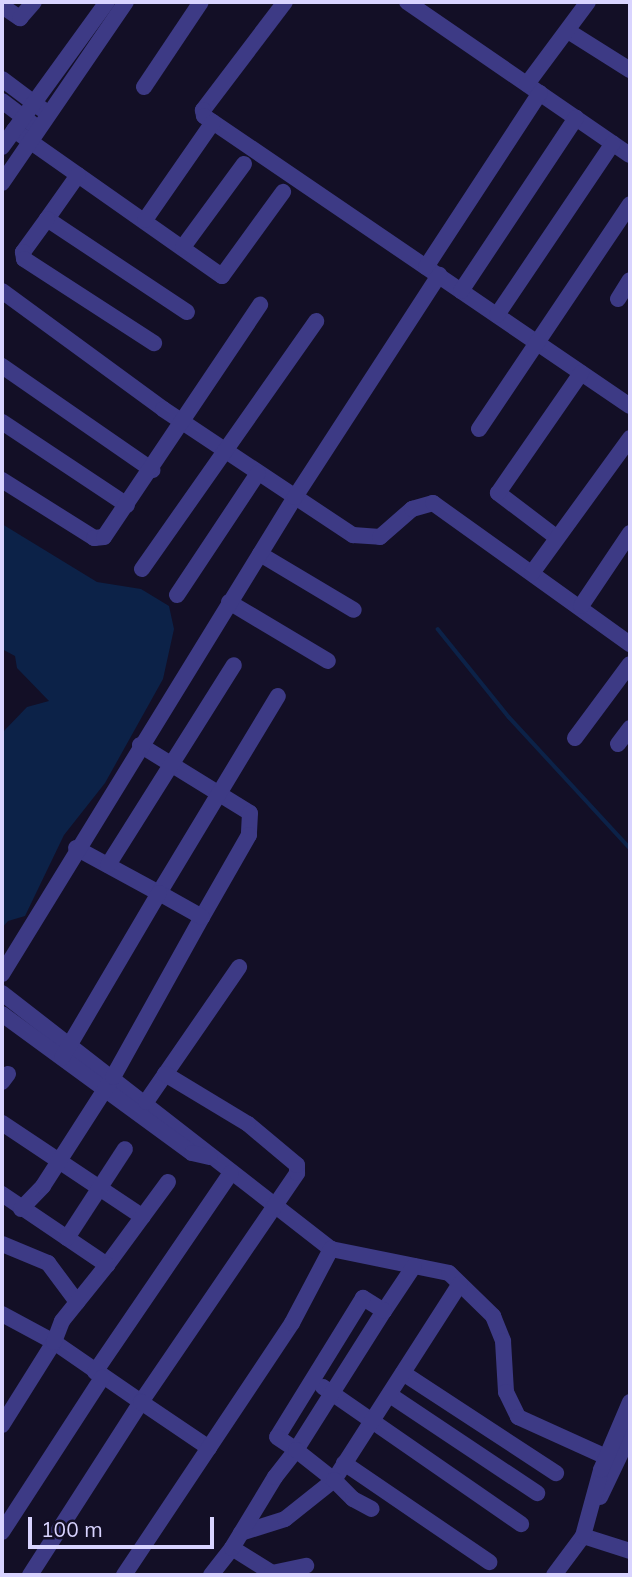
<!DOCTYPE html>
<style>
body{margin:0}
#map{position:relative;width:632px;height:1577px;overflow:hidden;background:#130f26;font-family:Mulish,sans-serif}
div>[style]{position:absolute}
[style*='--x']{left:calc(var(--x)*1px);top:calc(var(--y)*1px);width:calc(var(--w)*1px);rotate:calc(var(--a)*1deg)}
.water>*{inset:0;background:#0c2248}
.stream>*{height:3.5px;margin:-1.75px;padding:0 1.75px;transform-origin:1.75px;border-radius:1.75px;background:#0c2248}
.minor>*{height:16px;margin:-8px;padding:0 8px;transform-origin:8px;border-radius:8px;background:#3d3a85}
span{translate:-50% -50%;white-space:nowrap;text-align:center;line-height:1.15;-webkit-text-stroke:5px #130f26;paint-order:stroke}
.frame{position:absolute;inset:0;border:4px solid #d9d4ff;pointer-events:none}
.scale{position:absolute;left:28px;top:1517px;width:186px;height:32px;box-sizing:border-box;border:4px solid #d9d4ff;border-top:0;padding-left:9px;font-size:21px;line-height:24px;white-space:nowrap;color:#d9d4ff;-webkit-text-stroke:5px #130f26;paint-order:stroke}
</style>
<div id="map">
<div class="water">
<i style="clip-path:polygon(2px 524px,97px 582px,141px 589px,169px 606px,174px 629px,163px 679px,105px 783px,64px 835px,25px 916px,8px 921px,2px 928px,2px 733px,27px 707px,49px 701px,17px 668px,15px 656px,2px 649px)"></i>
</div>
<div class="stream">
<i style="--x:438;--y:629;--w:113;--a:51.1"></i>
<i style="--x:509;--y:717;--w:178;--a:47.3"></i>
</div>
<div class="minor">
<i style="--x:285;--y:2;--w:136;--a:127.2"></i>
<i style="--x:203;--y:110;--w:6;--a:81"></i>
<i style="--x:204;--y:116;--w:515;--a:34.25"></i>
<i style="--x:407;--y:2;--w:270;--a:34.5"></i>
<i style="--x:2;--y:6;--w:22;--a:34"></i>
<i style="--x:20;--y:18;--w:21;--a:-49"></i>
<i style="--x:568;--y:31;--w:73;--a:32.2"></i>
<i style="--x:2;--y:79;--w:50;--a:36.9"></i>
<i style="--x:527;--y:84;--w:102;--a:-53.4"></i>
<i style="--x:144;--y:87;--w:102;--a:-56.2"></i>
<i style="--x:2;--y:101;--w:38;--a:37"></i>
<i style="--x:14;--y:130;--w:254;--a:35.1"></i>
<i style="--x:222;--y:276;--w:104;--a:-54"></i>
<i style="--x:2;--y:147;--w:179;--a:-54.1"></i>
<i style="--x:78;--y:175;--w:54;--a:125.2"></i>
<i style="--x:47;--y:219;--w:168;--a:33.6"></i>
<i style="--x:2;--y:183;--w:219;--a:-55.6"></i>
<i style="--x:47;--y:219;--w:41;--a:126"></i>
<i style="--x:23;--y:252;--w:7;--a:82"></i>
<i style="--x:24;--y:259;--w:155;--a:32.9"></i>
<i style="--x:145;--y:220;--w:119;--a:-55.2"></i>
<i style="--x:183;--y:247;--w:103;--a:-53.7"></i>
<i style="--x:426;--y:267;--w:208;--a:-56.8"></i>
<i style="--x:2;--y:291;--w:200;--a:36.2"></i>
<i style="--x:163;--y:409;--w:228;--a:33.6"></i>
<i style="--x:353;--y:535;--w:27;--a:4"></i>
<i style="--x:380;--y:537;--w:43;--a:-41.2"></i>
<i style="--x:412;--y:509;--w:22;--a:-16"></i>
<i style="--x:433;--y:503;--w:242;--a:35.6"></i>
<i style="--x:461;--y:291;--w:208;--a:-56.4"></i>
<i style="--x:618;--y:299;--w:22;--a:-58"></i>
<i style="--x:497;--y:315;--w:207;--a:-56"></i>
<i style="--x:2;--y:366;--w:183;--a:34.7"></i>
<i style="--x:2;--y:422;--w:150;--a:33.6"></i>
<i style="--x:479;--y:429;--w:271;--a:-56.1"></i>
<i style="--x:2;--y:480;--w:109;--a:32.2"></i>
<i style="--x:94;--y:538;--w:10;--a:-6"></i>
<i style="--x:104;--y:537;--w:280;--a:-56.1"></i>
<i style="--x:556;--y:537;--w:73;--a:-142.8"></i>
<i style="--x:498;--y:493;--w:146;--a:-55.3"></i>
<i style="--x:260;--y:554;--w:109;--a:30.8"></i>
<i style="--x:142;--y:569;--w:303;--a:-54.9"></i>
<i style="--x:532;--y:573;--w:167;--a:-54"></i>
<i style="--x:177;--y:595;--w:146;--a:-56.4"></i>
<i style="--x:229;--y:602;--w:115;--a:30.8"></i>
<i style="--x:581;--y:606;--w:88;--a:-56.1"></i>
<i style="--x:575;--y:738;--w:92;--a:-53.4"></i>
<i style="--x:618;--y:744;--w:20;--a:-53"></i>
<i style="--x:140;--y:745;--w:129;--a:31.7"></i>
<i style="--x:250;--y:813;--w:22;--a:93"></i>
<i style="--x:249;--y:835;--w:95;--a:119.8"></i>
<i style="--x:76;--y:848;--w:94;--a:28.5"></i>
<i style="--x:159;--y:893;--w:230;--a:-58.9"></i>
<i style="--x:108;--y:865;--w:236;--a:-57.8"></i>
<i style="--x:2;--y:974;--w:560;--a:-58.44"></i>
<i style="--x:295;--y:497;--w:265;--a:-57"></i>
<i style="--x:2;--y:993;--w:417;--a:37.9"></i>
<i style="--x:331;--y:1249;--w:120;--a:11.5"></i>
<i style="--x:449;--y:1273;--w:62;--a:44.3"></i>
<i style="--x:493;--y:1316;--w:27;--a:68"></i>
<i style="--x:503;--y:1341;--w:51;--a:86.6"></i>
<i style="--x:506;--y:1392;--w:28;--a:64"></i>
<i style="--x:518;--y:1417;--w:97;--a:24.4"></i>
<i style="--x:2;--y:1014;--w:235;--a:36.2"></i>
<i style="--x:192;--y:1153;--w:18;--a:13"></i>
<i style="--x:2;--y:1082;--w:10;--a:-53"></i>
<i style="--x:146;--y:1102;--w:164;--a:-55.4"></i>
<i style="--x:2;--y:1123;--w:169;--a:33.7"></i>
<i style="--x:2;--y:1194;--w:127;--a:34.1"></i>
<i style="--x:107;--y:1265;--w:103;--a:-53.7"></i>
<i style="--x:21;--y:1209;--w:32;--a:-46"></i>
<i style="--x:43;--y:1186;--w:130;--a:-57.3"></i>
<i style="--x:113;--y:1077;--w:183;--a:-60.9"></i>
<i style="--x:202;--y:917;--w:49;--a:-150.8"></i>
<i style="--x:159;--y:893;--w:191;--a:120.5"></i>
<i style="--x:67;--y:1238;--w:106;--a:-56.9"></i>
<i style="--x:2;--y:1244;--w:50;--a:22.4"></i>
<i style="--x:48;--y:1263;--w:49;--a:53.4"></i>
<i style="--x:384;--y:1311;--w:54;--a:-56.3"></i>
<i style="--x:2;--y:1314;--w:59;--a:28.3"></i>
<i style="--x:54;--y:1342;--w:106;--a:34.6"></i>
<i style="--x:141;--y:1402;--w:277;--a:-55.7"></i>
<i style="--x:297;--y:1173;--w:8;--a:-90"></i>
<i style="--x:297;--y:1165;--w:64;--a:-140.1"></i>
<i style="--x:248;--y:1124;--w:97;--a:-148.9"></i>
<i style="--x:95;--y:1372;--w:241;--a:-55.7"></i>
<i style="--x:403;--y:1373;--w:183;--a:33.2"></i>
<i style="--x:323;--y:1387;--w:241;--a:34.7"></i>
<i style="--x:390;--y:1395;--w:177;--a:33.7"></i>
<i style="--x:2;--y:1425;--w:98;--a:-57.9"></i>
<i style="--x:54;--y:1342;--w:22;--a:-69"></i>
<i style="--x:62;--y:1321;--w:72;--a:-51.2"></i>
<i style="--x:344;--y:1463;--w:176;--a:34.3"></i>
<i style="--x:600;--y:1497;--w:70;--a:-64.5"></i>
<i style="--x:2;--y:1532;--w:184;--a:-57"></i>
<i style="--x:241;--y:1533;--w:46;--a:-17.7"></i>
<i style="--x:285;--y:1519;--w:63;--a:-38.5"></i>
<i style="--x:334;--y:1480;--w:233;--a:-57.3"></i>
<i style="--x:583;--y:1536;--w:49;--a:17.7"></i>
<i style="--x:232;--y:1548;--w:47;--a:32"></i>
<i style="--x:272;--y:1573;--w:35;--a:-12"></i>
<i style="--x:30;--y:1575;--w:206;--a:-57.3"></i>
<i style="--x:141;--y:1402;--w:82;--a:34.1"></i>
<i style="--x:124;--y:1575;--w:303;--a:-56.3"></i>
<i style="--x:292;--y:1323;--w:84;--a:-62.2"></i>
<i style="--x:211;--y:1575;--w:34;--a:-52"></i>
<i style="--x:232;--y:1548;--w:83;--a:-58.8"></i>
<i style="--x:275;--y:1477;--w:34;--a:-52"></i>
<i style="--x:296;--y:1450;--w:165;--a:-57.7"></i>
<i style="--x:384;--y:1311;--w:25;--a:-148"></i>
<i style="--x:363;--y:1298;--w:163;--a:121.7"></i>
<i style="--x:277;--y:1437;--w:23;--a:34"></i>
<i style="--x:296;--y:1450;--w:48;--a:38.3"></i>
<i style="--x:334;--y:1480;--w:27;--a:45"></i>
<i style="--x:353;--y:1499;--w:21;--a:28"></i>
<i style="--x:554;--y:1575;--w:49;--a:-53.4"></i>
<i style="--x:583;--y:1536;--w:68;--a:-74.7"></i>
<i style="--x:601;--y:1470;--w:74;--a:-66.9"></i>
</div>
<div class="frame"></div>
<div class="scale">100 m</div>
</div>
